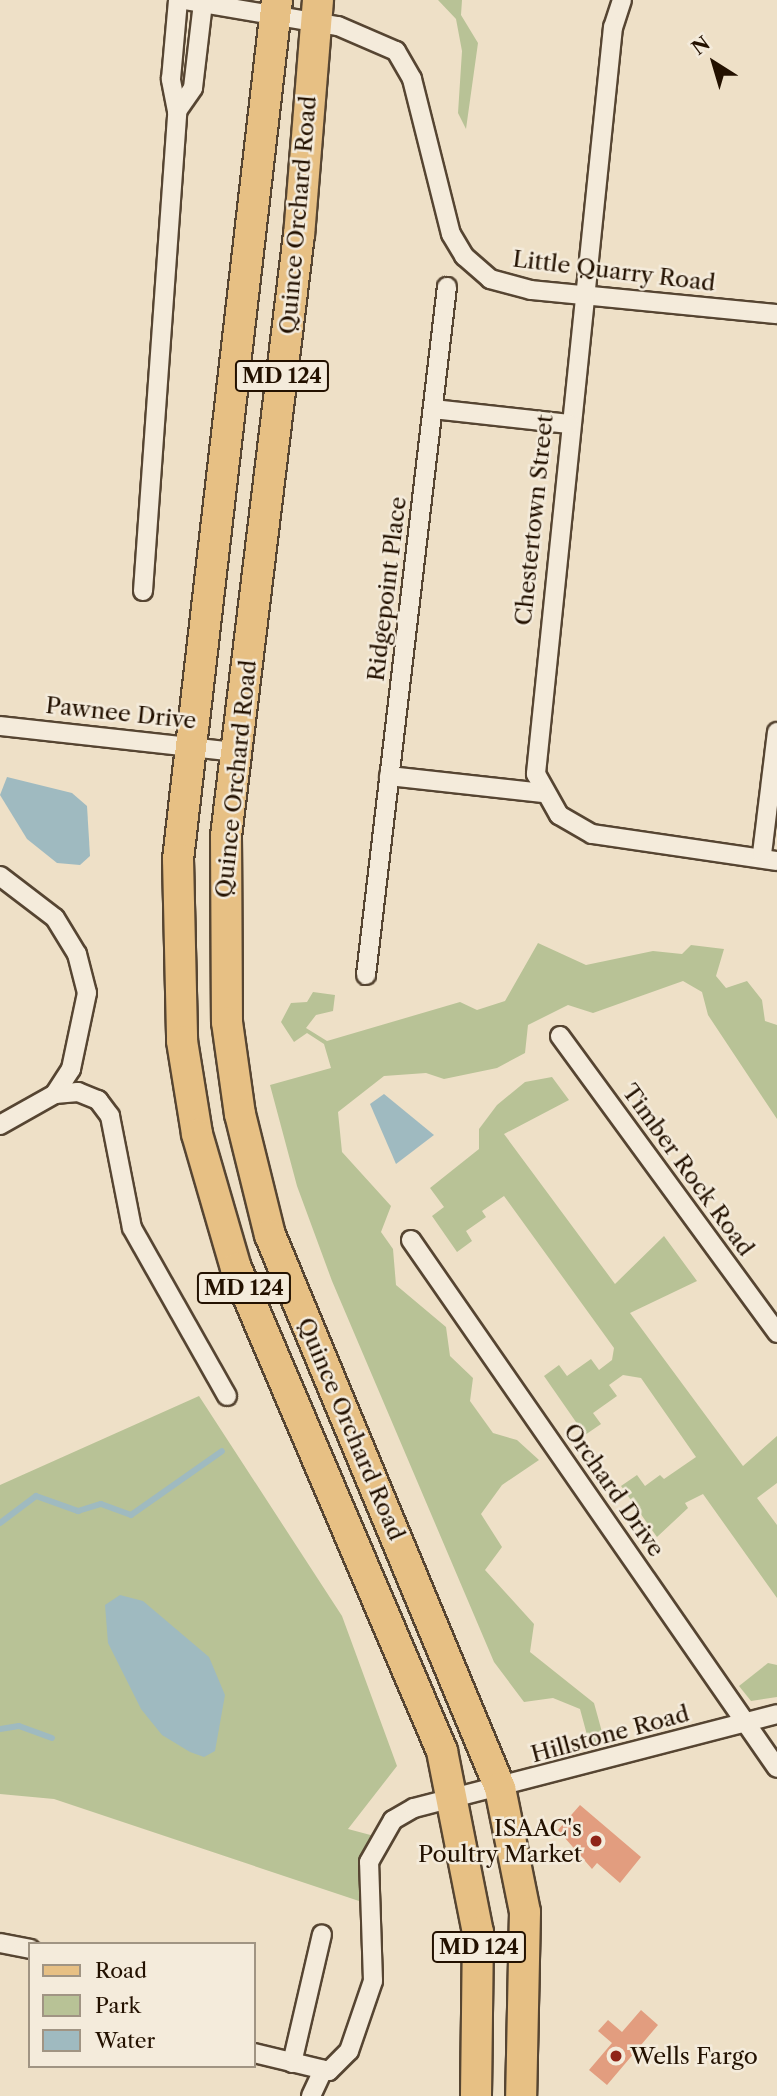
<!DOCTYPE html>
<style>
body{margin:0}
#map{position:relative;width:777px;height:2096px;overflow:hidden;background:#eee0c7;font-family:"Libre Caslon Text",serif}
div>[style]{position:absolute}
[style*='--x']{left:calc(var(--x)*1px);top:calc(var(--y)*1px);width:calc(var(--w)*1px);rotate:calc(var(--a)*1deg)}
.green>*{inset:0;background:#b8c296}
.water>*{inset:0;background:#9fbac0}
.stream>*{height:6px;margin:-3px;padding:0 3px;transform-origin:3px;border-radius:3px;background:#9fbac0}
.building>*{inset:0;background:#e29d7f}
.roads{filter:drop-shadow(2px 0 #564532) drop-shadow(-2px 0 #564532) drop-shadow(0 2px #564532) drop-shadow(0 -2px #564532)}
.street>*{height:18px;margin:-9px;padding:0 9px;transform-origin:9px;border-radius:9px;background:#f4ebdb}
.primary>*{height:30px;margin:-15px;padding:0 15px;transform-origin:15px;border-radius:15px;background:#e7c084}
.dots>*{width:19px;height:19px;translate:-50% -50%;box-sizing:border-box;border:4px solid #f4ebdb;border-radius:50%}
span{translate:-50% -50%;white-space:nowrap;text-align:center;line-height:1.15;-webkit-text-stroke:5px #f4ebdb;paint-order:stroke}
.shield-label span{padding:2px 5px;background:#f4ebdb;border:2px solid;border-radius:5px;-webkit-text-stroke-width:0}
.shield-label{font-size:21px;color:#231100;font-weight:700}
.street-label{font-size:23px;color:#231100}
.poi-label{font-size:23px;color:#231100}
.right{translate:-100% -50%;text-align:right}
.left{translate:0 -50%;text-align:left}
.legend{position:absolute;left:28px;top:1942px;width:228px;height:126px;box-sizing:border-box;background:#f4ebdb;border:2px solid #a09483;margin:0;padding:9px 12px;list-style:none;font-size:21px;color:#231100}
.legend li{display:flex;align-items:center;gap:14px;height:35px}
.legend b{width:35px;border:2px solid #a09483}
.north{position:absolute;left:679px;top:28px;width:70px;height:70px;-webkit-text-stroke:5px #f4ebdb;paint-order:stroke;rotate:323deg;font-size:19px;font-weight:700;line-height:28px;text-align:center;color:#231100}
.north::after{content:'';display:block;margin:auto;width:24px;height:32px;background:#231100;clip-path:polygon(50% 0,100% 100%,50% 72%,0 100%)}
</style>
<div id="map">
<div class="green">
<i style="clip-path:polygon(438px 0,462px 0,461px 15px,478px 43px,466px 129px,458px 113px,462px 51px,456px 19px)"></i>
<i style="clip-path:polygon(538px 943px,586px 965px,653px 951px,682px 954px,691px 945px,724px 949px,716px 976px,726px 988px,747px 981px,762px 1000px,765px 1021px,777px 1025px,777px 1119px,708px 1015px,702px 992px,683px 981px,593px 1013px,568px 1005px,528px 1025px,525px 1053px,497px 1068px,444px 1079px,426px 1073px,384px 1076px,338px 1112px,342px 1152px,391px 1206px,381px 1232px,393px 1249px,396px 1285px,446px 1327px,450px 1356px,473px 1378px,470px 1401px,493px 1433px,517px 1440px,539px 1460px,502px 1485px,481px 1514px,502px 1547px,485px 1570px,534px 1624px,530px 1652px,594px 1703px,605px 1743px,590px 1746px,580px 1709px,553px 1698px,524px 1702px,494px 1662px,332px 1281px,297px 1186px,270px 1085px,331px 1068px,324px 1044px,307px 1033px,294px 1042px,281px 1022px,291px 1003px,307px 1002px,313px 992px,335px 995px,333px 1011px,316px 1015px,306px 1028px,327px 1041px,460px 1002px,477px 1010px,505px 1001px)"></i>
<i style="clip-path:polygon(552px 1077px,569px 1100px,504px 1134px,615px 1284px,664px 1236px,697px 1281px,630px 1313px,743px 1466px,777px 1436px,777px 1483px,757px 1498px,777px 1525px,777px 1598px,703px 1494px,685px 1503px,688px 1508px,657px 1537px,621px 1486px,637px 1475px,645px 1486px,660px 1475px,664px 1479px,696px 1457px,641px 1378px,623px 1375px,609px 1385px,617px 1396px,593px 1413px,601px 1424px,585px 1435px,544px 1376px,559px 1365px,567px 1376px,591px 1359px,599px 1370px,612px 1360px,614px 1348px,504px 1196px,482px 1211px,486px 1217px,466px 1231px,472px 1241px,457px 1252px,432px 1216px,444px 1207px,430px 1188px,479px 1149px,479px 1129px,497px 1105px,525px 1082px)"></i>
<i style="clip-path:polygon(199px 1396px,342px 1616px,397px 1766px,348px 1829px,378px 1837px,368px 1904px,54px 1799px,0 1794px,0 1485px)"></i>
<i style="clip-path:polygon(768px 1663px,777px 1665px,777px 1697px,751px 1701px,739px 1686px)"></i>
</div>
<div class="water">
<i style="clip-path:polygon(7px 777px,72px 793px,87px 806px,90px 856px,80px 865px,57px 863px,27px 839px,0 795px)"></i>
<i style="clip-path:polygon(384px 1094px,434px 1135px,396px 1164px,370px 1104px)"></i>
<i style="clip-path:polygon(120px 1595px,143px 1601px,209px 1657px,225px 1695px,215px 1751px,204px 1757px,190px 1752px,162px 1735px,141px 1709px,108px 1643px,105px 1605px)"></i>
</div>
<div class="stream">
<i style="--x:0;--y:1523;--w:45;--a:-36.9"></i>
<i style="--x:36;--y:1496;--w:45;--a:19.7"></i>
<i style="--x:78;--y:1511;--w:24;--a:-17"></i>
<i style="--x:101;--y:1504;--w:32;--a:20"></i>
<i style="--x:131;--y:1515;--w:111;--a:-35.1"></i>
<i style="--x:0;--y:1729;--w:19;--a:-9"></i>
<i style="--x:19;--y:1726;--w:35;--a:20"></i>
</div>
<div class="building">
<i style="clip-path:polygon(580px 1805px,641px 1857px,620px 1883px,597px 1863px,592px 1869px,558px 1830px)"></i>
<i style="clip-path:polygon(641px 2010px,658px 2025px,607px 2085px,589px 2070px,612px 2043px,598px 2031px,608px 2020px,622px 2032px)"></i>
</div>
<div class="roads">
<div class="street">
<i style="--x:184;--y:0;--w:156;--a:9.6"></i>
<i style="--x:338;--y:26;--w:63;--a:23.3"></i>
<i style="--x:396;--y:51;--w:32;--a:60"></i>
<i style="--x:412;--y:79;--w:160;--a:75.9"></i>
<i style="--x:451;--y:234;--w:26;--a:59"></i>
<i style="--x:464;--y:256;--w:35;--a:41"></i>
<i style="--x:490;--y:279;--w:42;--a:15"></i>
<i style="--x:531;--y:290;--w:247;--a:5.6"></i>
<i style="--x:622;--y:0;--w:28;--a:108"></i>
<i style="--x:613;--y:27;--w:751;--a:95.89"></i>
<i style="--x:536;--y:774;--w:47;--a:60.7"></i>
<i style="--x:559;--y:815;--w:38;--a:30"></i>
<i style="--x:592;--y:834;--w:187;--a:8.3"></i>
<i style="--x:177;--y:111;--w:28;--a:-55"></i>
<i style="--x:193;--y:88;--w:86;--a:-83.3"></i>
<i style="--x:433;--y:409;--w:137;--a:6.3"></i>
<i style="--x:143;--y:591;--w:481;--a:-85.9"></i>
<i style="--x:177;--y:111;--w:33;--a:-101"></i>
<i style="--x:171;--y:79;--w:79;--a:-84.9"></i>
<i style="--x:0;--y:726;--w:238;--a:6.3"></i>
<i style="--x:389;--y:776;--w:155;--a:6.3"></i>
<i style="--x:762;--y:854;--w:123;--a:-83"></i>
<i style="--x:0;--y:876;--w:69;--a:37.4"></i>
<i style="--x:55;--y:918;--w:42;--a:58.6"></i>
<i style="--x:77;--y:954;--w:40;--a:75.6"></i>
<i style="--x:87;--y:993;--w:78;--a:101.9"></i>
<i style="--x:71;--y:1069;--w:30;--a:123"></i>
<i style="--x:55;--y:1094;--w:63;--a:150.6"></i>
<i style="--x:366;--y:975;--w:693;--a:-83.29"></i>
<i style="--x:560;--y:1036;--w:368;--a:53.8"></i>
<i style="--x:55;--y:1094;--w:23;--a:-5"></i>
<i style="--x:78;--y:1092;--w:22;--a:22"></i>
<i style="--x:98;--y:1100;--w:20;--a:53"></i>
<i style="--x:110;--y:1116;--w:114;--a:78.9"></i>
<i style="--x:132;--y:1228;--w:193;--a:60.5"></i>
<i style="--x:411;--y:1240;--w:642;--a:55.27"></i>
<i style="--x:0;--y:1943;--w:31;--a:11"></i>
<i style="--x:254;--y:2053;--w:77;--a:13.5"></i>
<i style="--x:329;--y:2071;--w:28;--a:-45"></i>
<i style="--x:349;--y:2051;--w:74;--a:-71.1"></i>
<i style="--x:373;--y:1981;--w:119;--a:-91.9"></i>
<i style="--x:369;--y:1862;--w:48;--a:-60.3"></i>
<i style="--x:393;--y:1820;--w:24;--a:-30"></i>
<i style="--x:414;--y:1808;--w:375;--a:-14.5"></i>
<i style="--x:292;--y:2063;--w:132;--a:-76.9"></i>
<i style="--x:311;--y:2096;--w:29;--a:-65"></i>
</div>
<div class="primary">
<i style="--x:277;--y:0;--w:865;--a:96.57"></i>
<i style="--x:178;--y:859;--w:182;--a:88.7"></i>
<i style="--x:182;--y:1041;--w:94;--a:80.8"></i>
<i style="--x:197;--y:1134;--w:140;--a:73.8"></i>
<i style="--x:236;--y:1268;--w:525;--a:66.9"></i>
<i style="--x:442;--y:1751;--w:185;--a:78.8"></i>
<i style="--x:478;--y:1932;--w:164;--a:90.7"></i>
<i style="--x:318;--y:0;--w:235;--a:94.6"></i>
<i style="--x:299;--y:234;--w:606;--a:96.91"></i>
<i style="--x:226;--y:836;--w:186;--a:89.7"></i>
<i style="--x:227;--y:1022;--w:93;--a:82"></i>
<i style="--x:240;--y:1114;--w:125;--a:76.1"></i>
<i style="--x:270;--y:1235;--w:599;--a:67.42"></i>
<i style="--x:500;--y:1788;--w:126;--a:78.6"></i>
<i style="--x:525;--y:1912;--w:184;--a:91.2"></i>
</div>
</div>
<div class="dots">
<i style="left:596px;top:1841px;background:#8f2418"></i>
<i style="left:616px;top:2056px;background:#8f2418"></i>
</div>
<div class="shield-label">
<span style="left:282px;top:376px">MD 124</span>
<span style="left:244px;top:1288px">MD 124</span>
<span style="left:479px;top:1947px">MD 124</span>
</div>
<div class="street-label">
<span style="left:298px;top:215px;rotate:-85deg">Quince Orchard Road</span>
<span style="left:614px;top:271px;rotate:7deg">Little Quarry Road</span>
<span style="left:534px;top:520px;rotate:-84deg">Chestertown Street</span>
<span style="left:387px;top:589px;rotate:-83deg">Ridgepoint Place</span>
<span style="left:121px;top:713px;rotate:6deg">Pawnee Drive</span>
<span style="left:236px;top:779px;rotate:-84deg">Quince Orchard Road</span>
<span style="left:688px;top:1170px;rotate:54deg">Timber Rock Road</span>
<span style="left:351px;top:1429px;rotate:67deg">Quince Orchard Road</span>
<span style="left:614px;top:1490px;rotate:55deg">Orchard Drive</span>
<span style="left:610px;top:1734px;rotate:-15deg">Hillstone Road</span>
</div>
<div class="poi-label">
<span class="right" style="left:582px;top:1841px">ISAAC's<br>Poultry Market</span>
<span class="left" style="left:630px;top:2056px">Wells Fargo</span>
</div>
<ul class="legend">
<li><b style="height:9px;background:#e7c084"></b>Road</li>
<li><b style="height:19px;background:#b8c296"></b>Park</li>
<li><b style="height:19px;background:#9fbac0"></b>Water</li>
</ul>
<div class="north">N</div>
</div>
